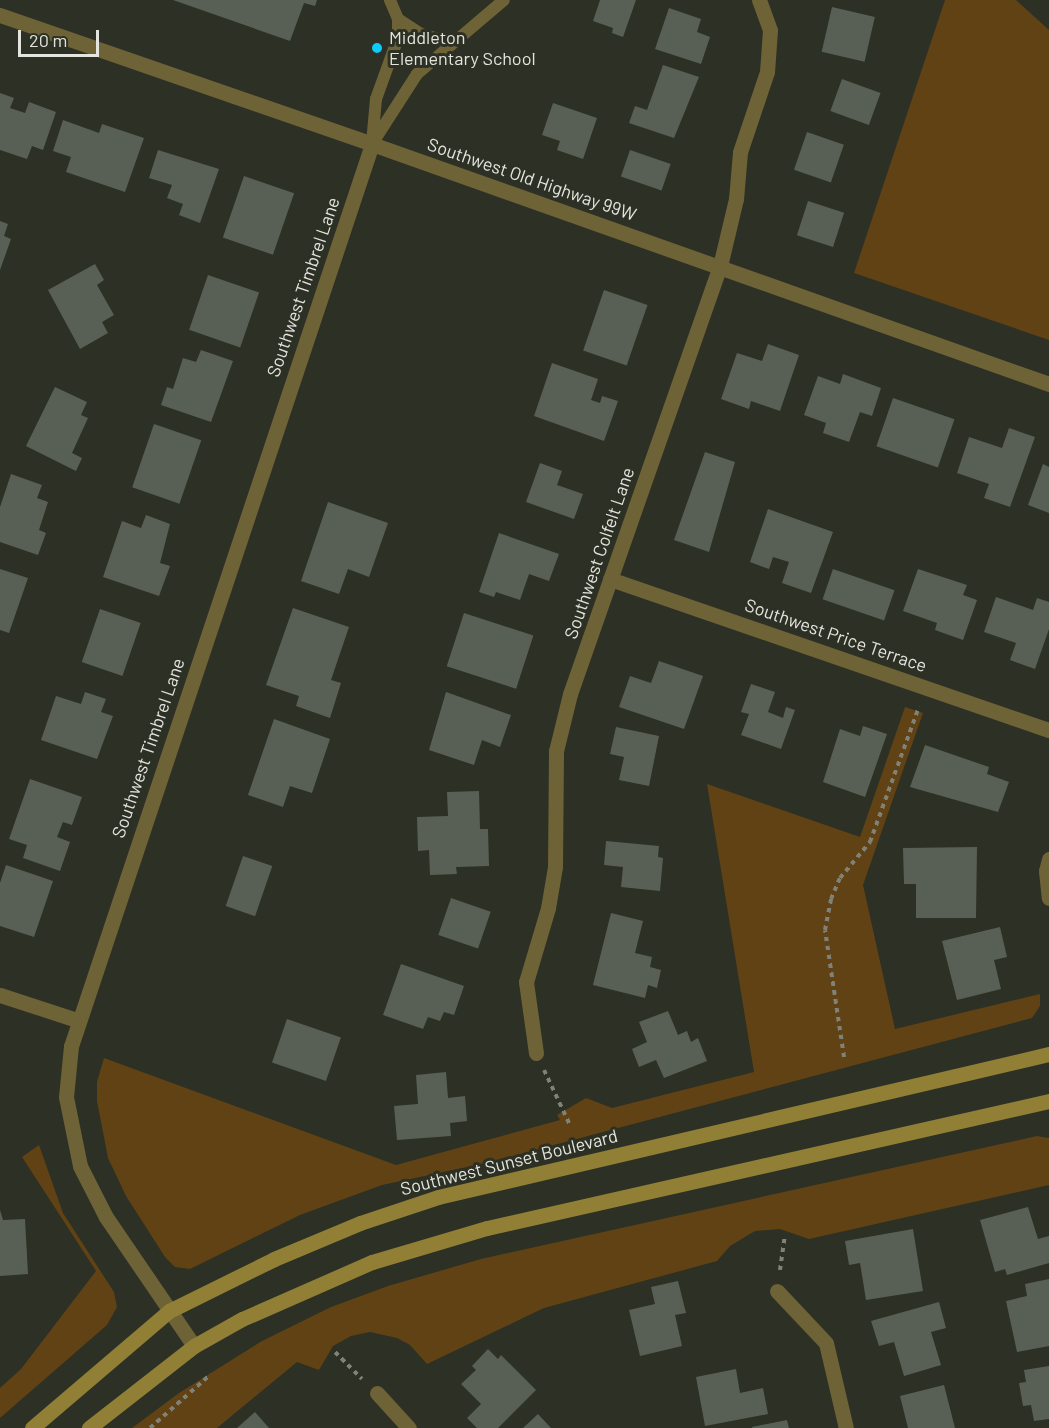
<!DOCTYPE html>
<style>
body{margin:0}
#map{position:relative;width:1049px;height:1428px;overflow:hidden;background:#2d3024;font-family:Barlow,sans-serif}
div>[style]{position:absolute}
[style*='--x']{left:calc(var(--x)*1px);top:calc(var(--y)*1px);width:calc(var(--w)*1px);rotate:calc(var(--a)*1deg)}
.green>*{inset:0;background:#604214}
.building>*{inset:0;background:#586055;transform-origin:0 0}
.path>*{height:4px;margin-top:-2px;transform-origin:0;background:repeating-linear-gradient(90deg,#808278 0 4.5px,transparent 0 9px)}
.service>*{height:12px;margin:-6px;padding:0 6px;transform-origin:6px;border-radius:6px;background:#6e6237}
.minor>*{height:15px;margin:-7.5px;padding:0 7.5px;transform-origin:7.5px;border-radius:7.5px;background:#6e6237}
.tertiary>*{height:15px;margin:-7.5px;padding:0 7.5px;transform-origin:7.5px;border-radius:7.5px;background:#6e6237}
.secondary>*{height:15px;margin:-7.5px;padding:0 7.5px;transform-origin:7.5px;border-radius:7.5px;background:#917f36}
.dots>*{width:16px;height:16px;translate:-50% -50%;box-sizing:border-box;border:3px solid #2d3024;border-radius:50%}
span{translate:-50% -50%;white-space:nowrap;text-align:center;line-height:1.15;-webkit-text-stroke:6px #2d3024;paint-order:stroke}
.poi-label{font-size:18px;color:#e4e5de}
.left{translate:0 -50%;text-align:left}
.street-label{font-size:18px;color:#e4e5de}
.scale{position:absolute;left:18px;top:30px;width:81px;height:27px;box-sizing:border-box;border:3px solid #e4e5de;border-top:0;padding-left:8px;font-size:18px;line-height:21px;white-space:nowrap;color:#e4e5de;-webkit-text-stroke:4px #2d3024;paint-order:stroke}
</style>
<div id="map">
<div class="green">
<i style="clip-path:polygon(945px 0,1016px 0,1049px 30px,1049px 340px,854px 273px)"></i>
<i style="clip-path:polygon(905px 707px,923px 713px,863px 885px,895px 1029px,1040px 994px,1040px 1006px,1032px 1018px,486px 1163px,382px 1185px,300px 1215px,190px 1269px,175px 1267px,165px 1257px,126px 1196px,108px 1158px,97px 1101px,97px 1082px,104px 1058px,396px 1165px,560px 1120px,557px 1115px,586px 1098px,612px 1108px,754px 1072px,707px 784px,860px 837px)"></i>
<i style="clip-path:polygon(1037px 1136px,1049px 1138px,1049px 1185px,809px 1239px,780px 1229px,755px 1231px,730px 1246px,717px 1261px,544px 1308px,427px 1364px,410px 1345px,397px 1338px,370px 1332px,351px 1336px,333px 1346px,319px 1370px,297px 1362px,217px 1428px,132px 1428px,179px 1393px,262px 1341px,331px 1307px,388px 1286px,481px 1259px)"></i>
<i style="clip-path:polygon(39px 1145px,63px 1213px,114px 1292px,117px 1307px,107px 1325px,0 1418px,0 1388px,21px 1369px,96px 1271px,22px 1157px)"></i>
</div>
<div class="building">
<i style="clip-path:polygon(173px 0,317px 0,315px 6px,304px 3px,290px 41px)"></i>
<i style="clip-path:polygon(600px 0,636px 0,623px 37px,612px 33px,613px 28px,593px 21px)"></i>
<i style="left:832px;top:7px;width:44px;height:46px;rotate:13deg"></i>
<i style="clip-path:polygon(669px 8px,701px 19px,697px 32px,710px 37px,701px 64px,655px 49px)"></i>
<i style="clip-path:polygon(663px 65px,699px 77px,674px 138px,629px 123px,635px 106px,647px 110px)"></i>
<i style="left:842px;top:79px;width:41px;height:34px;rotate:20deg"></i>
<i style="clip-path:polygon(0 93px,14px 98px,10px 108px,25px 113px,29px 102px,56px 112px,43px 150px,32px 146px,27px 159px,0 150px)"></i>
<i style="clip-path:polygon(553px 103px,597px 118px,583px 159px,557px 150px,560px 141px,542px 135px)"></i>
<i style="clip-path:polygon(63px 120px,99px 133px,102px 124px,144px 138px,125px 192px,66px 172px,71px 157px,53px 151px)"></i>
<i style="left:807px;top:132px;width:39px;height:40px;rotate:19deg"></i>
<i style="clip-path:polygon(158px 150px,219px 169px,200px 223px,179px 215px,183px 204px,167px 198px,172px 185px,149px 178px)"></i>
<i style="left:630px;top:150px;width:43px;height:28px;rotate:19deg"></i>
<i style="left:244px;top:176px;width:53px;height:65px;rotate:19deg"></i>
<i style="left:808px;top:201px;width:38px;height:36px;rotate:18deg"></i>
<i style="clip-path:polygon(0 221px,8px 224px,4px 236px,11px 239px,0 270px)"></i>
<i style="clip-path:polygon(95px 264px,104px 280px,97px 285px,114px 315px,102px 322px,108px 333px,80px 349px,48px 290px)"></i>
<i style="left:208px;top:275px;width:54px;height:58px;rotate:19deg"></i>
<i style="left:604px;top:290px;width:46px;height:64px;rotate:19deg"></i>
<i style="clip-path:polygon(768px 344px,799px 355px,780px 411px,751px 401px,749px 409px,721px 399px,737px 353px,762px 361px)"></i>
<i style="clip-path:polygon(201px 350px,233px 361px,211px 422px,161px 405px,167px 387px,173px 389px,183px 358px,196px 362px)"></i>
<i style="clip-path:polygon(552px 363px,598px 379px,591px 400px,600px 403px,602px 396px,618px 401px,604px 441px,534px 416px)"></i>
<i style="clip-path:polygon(843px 374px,881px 388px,872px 416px,860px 412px,849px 442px,823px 433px,826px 423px,804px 415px,818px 376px,840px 384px)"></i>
<i style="clip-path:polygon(55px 387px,87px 402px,81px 415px,88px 418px,72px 453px,82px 458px,76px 471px,26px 446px)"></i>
<i style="left:893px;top:398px;width:65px;height:51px;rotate:19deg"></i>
<i style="left:154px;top:424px;width:50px;height:67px;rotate:19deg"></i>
<i style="clip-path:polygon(1009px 428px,1035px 437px,1010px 507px,984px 498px,989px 484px,957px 473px,969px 437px,1002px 448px)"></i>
<i style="clip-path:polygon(705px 452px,735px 462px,709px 552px,674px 540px)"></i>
<i style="clip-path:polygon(540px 463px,562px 471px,557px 485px,583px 494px,574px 519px,526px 502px)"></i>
<i style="clip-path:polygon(1043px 464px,1049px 467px,1049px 513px,1028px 505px)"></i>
<i style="clip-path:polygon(11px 474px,42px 485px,37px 498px,48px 502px,39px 530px,46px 533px,38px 555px,0 542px,0 507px)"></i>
<i style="clip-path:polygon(328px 502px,388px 523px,369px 577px,348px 569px,339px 594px,301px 581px)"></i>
<i style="clip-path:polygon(768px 509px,833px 532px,811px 593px,782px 583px,789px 562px,773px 557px,769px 569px,750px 562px)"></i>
<i style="clip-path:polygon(146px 515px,170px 524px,160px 563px,170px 566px,159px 596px,103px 577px,122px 521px,141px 528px)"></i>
<i style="clip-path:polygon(499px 533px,559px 554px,549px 581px,529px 574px,520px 600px,496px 592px,494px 597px,479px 592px)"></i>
<i style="clip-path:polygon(0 569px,28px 578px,9px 633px,0 630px)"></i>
<i style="left:833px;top:569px;width:65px;height:32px;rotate:19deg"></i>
<i style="clip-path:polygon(918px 569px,967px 585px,963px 595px,977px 600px,963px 640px,935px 630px,937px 623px,903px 611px)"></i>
<i style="clip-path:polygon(996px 597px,1033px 610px,1037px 598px,1049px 602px,1049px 629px,1035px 669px,1010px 660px,1016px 643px,984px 632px)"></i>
<i style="clip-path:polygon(293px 608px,349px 627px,331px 680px,341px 683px,330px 718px,296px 706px,299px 696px,266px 685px)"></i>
<i style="left:100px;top:609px;width:43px;height:56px;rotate:19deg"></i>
<i style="left:464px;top:613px;width:73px;height:56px;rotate:18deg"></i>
<i style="clip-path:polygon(659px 661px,703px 676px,684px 729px,619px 707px,630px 676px,651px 683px)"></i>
<i style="clip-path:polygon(751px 684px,775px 692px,768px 712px,783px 718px,786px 707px,795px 710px,781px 749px,741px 735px,749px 714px,741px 712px)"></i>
<i style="clip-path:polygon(85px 692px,106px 699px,101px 712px,113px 716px,97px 759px,41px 740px,56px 696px,81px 704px)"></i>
<i style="clip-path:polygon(446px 692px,511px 715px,500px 747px,482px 740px,474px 765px,429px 750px)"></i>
<i style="clip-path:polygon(274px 719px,330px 739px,312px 793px,290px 786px,283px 807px,248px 795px)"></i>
<i style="clip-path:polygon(863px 726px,887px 734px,865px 797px,823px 782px,840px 729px,860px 736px)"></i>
<i style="clip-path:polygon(616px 727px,659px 736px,649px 786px,619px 780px,624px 757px,610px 754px)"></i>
<i style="clip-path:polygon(925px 745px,989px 767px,987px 774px,1009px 782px,998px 812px,910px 787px)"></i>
<i style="clip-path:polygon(30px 779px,82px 797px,72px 825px,63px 822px,57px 837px,70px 842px,60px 871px,23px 858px,27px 845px,9px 839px)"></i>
<i style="clip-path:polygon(479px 791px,480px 829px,488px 829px,489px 866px,456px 867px,457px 874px,430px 875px,429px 850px,418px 851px,417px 817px,448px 816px,447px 792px)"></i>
<i style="clip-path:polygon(606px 841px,659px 846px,658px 857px,663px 858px,660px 891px,621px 887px,623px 867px,604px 865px)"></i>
<i style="clip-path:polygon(977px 847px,976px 918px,916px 918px,916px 884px,904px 884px,903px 848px)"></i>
<i style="left:243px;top:856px;width:31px;height:53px;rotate:19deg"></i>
<i style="clip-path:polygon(6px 865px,53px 881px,34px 937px,0 926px,0 883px)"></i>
<i style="left:451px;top:898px;width:42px;height:39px;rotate:19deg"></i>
<i style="clip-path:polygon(611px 913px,643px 921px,635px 953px,652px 957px,650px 967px,661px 970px,657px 988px,648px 985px,645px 998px,593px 985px)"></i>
<i style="clip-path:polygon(1000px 927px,1007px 957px,994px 960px,1001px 989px,957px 1000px,942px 941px)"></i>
<i style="clip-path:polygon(401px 964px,464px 986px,454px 1015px,444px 1012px,440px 1021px,428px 1017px,423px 1029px,383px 1015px)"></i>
<i style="clip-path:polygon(668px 1011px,678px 1035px,687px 1031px,691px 1042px,698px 1038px,707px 1061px,664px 1078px,656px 1060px,639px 1067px,632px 1049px,647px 1042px,639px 1022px)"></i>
<i style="left:287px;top:1019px;width:57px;height:46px;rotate:19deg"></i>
<i style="clip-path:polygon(446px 1072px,448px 1098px,465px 1096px,467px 1121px,450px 1123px,451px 1136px,397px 1140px,394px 1106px,418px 1104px,416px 1075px)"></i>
<i style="clip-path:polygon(1028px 1207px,1038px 1239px,1049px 1236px,1049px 1263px,1007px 1275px,1005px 1269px,995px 1272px,980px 1220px)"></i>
<i style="clip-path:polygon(0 1210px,3px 1220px,25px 1219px,28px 1274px,0 1276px)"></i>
<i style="clip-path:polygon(913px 1229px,923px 1291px,866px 1300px,860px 1263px,849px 1265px,845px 1241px)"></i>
<i style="clip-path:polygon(1049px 1279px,1049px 1346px,1017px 1352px,1006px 1301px,1027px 1296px,1025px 1284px)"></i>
<i style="clip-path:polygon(678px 1281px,686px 1313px,675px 1315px,682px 1346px,640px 1356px,629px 1310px,655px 1304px,651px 1287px)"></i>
<i style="clip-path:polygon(939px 1302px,946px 1328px,931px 1332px,941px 1365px,904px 1376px,894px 1342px,879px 1346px,871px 1321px)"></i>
<i style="clip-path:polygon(488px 1349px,498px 1359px,501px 1355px,536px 1390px,498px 1428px,477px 1428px,467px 1418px,481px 1404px,461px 1384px,476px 1370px,472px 1366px)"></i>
<i style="clip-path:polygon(1049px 1366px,1049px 1419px,1034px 1421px,1031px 1405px,1023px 1406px,1019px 1383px,1026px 1382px,1024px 1370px)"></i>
<i style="clip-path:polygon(736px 1369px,740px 1393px,763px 1388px,768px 1414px,705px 1426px,696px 1377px)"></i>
<i style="clip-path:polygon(944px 1385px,955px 1428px,908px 1428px,900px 1396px)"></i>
<i style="clip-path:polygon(255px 1412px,269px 1428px,237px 1428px)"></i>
<i style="clip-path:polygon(538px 1414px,551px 1428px,523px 1428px)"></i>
<i style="clip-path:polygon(787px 1420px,789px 1428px,752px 1428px,752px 1427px)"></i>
</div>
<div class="path">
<i style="--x:844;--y:1057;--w:128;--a:-98.5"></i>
<i style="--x:825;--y:930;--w:32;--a:-79"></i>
<i style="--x:831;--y:899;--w:23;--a:-67"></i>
<i style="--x:840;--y:878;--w:47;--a:-50.2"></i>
<i style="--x:870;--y:842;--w:144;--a:-70.1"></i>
<i style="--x:544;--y:1070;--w:59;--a:64.7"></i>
<i style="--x:780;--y:1270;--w:35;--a:-82"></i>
<i style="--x:335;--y:1352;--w:38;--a:45"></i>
<i style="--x:150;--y:1428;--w:81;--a:-41.5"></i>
</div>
<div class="service">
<i style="--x:398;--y:19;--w:27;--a:33"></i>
<i style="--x:421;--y:34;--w:32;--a:16"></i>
<i style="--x:372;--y:143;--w:44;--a:-84.8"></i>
<i style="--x:376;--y:99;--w:65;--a:-70.2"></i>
<i style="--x:398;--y:38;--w:19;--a:-90"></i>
<i style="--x:398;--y:19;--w:21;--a:-113"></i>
<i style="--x:372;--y:144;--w:83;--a:-57.3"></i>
<i style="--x:417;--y:74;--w:114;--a:-40.4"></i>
</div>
<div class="minor">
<i style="--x:372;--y:144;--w:718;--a:19.52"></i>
<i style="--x:610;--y:579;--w:464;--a:19"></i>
<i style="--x:1049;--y:859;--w:12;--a:104"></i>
<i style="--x:1046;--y:871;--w:27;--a:84"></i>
<i style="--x:0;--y:995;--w:81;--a:18"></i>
<i style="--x:536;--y:1053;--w:72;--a:-98"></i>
<i style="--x:526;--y:982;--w:77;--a:-73.4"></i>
<i style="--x:548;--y:908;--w:42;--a:-80.3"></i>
<i style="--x:555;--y:867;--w:116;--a:-89.5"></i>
<i style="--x:556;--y:751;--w:59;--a:-76.2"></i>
<i style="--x:570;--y:694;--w:454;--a:-70.7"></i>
<i style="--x:720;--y:266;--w:69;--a:-76.6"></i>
<i style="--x:736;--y:199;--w:47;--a:-85.1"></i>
<i style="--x:740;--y:152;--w:84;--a:-71.4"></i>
<i style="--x:767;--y:72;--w:42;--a:-85.9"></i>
<i style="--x:770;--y:30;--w:32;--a:-110"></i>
<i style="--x:777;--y:1291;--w:71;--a:46.7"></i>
<i style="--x:826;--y:1343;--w:87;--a:76.8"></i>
<i style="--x:377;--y:1393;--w:47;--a:47.6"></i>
</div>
<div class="tertiary">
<i style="--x:0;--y:15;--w:394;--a:19.1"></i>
<i style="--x:372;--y:144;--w:951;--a:108.45"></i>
<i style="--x:71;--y:1046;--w:51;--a:95.6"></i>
<i style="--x:66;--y:1097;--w:70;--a:78.5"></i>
<i style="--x:80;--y:1166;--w:57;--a:63"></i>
<i style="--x:106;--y:1217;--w:156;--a:55.7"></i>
</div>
<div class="secondary">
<i style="--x:32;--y:1428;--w:180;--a:-40.5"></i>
<i style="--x:169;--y:1311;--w:117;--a:-26.3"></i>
<i style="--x:274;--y:1259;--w:93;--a:-22.7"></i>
<i style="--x:360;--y:1223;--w:82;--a:-18.4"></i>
<i style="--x:438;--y:1197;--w:628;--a:-13.17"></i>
<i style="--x:89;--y:1428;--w:133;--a:-38"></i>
<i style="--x:194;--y:1346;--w:55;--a:-29.4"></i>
<i style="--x:242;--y:1319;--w:142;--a:-23.7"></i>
<i style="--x:372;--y:1262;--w:120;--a:-16.5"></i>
<i style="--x:487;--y:1228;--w:576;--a:-12.73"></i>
</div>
<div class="dots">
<i style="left:377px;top:48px;background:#0dcafa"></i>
</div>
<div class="poi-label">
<span class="left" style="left:389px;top:48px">Middleton<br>Elementary School</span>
</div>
<div class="street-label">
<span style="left:532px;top:179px;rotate:19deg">Southwest Old Highway 99W</span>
<span style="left:303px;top:287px;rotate:-71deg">Southwest Timbrel Lane</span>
<span style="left:599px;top:553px;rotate:-71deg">Southwest Colfelt Lane</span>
<span style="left:836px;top:635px;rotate:19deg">Southwest Price Terrace</span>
<span style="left:148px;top:748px;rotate:-71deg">Southwest Timbrel Lane</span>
<span style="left:509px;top:1162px;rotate:-14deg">Southwest Sunset Boulevard</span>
</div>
<div class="scale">20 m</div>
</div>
